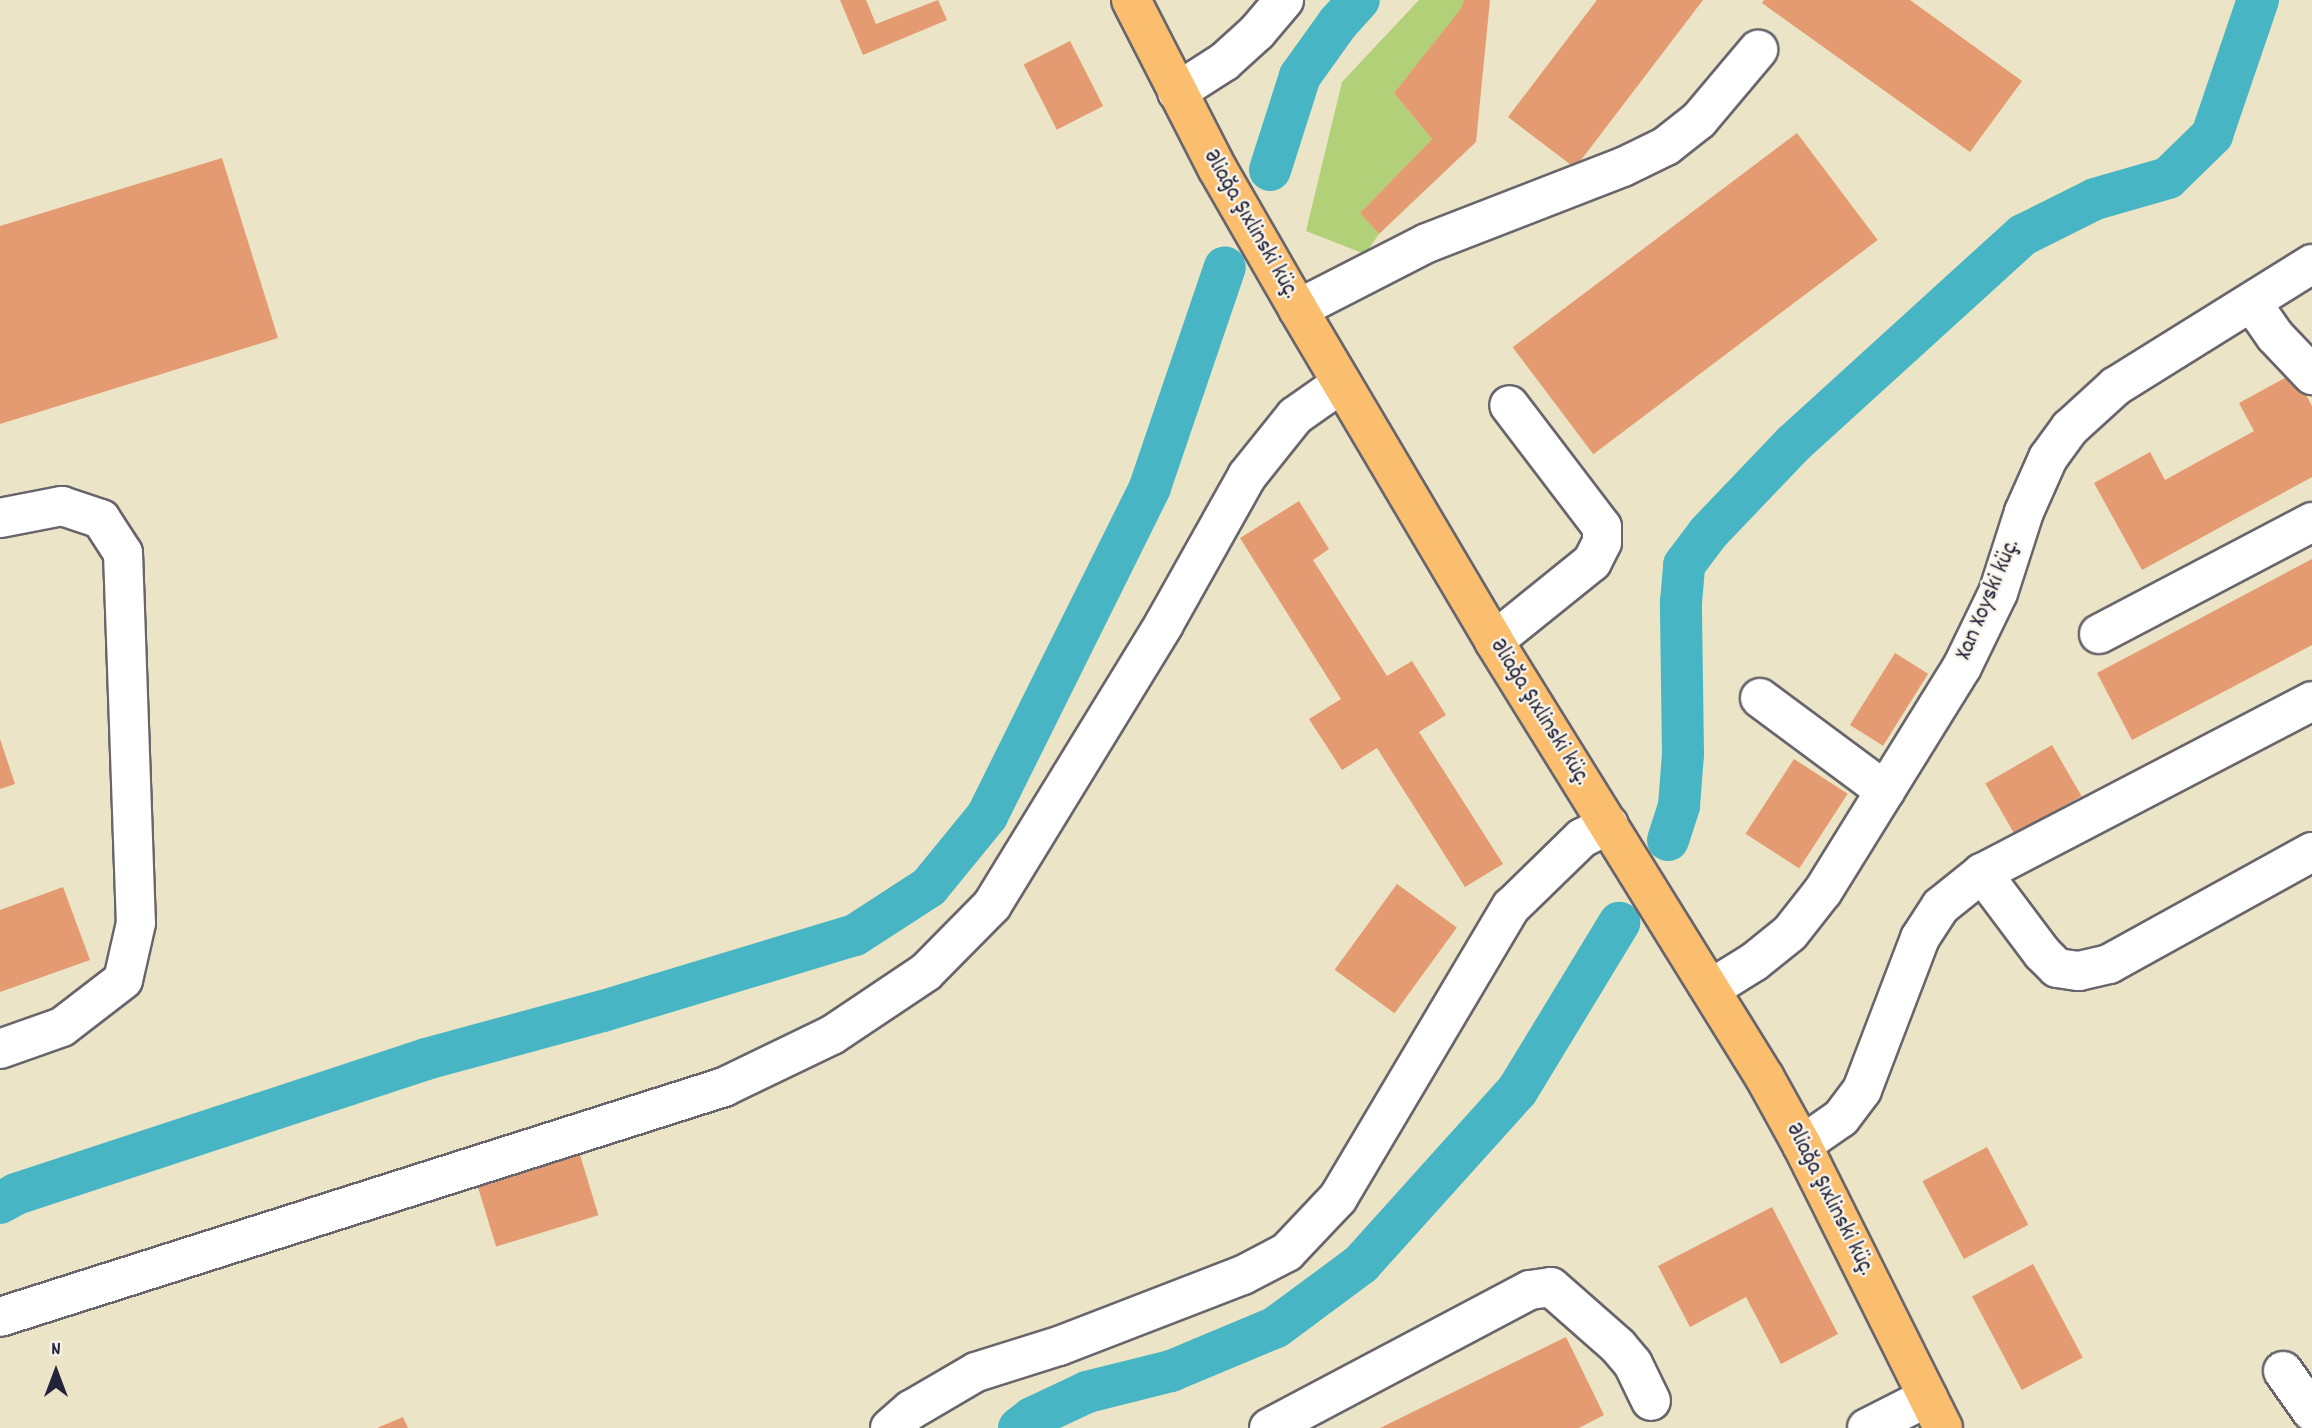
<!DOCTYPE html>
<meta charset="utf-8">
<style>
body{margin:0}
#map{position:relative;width:2312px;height:1428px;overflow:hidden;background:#ebe4c6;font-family:Dekko,sans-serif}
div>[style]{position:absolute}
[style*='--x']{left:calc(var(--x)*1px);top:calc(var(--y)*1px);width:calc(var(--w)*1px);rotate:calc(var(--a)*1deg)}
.green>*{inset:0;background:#b2d077}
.canal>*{height:42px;margin:-21px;padding:0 21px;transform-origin:21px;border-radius:21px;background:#48b5c4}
.building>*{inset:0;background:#e49b71;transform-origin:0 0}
.roads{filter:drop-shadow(2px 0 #68666c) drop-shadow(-2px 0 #68666c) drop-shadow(0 2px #68666c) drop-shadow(0 -2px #68666c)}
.minor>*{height:38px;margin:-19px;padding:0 19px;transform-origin:19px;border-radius:19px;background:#fff}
.major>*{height:38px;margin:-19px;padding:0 19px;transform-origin:19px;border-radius:19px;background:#fabe6e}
span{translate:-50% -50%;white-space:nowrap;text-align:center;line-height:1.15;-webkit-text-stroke:5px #f7f3e8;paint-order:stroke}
.street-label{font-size:24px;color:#22223b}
.north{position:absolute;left:21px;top:1337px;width:70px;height:70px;-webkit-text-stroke:5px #f7f3e8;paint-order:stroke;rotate:0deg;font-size:19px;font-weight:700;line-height:28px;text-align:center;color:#22223b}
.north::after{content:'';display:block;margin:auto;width:24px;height:32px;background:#22223b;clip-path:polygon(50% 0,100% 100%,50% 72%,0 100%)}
</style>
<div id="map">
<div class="green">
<i style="clip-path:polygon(1419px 0,1464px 0,1460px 11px,1394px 93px,1432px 139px,1360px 213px,1379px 234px,1365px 254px,1306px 231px,1342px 82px)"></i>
</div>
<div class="canal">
<i style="--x:1270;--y:170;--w:99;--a:-72.3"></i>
<i style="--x:1300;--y:76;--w:65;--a:-54.4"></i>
<i style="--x:1338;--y:23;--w:31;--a:-48"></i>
<i style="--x:1668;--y:840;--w:36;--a:-72"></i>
<i style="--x:1679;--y:806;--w:52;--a:-85.6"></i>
<i style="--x:1683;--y:754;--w:152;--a:-90.8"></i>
<i style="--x:1681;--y:602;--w:37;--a:-85"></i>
<i style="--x:1684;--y:565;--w:40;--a:-53"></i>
<i style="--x:1708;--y:533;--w:123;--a:-46.3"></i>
<i style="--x:1793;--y:444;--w:311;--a:-42.3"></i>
<i style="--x:2023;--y:235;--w:80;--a:-26.6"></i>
<i style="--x:2095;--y:199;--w:76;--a:-16"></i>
<i style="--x:2168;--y:178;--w:62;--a:-44.3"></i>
<i style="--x:2212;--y:135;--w:143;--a:-71.2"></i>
<i style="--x:0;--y:1203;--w:18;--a:-29"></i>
<i style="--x:16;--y:1194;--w:432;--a:-18.2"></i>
<i style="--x:426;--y:1059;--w:183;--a:-15.2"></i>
<i style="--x:603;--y:1011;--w:263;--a:-16.8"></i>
<i style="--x:855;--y:935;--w:88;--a:-33"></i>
<i style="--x:929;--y:887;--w:92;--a:-50.8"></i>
<i style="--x:987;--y:816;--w:367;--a:-63.6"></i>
<i style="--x:1150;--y:487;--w:232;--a:-71.2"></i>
<i style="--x:1019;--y:1428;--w:16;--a:-38"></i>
<i style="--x:1032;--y:1418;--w:61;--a:-25.3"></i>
<i style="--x:1087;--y:1392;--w:87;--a:-14"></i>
<i style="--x:1171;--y:1371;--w:114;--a:-22.7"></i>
<i style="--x:1276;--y:1327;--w:106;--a:-36.5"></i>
<i style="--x:1361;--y:1264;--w:233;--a:-48"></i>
<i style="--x:1517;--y:1091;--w:197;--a:-58.7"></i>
</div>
<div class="building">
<i style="clip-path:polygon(840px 0,866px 0,876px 24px,938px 0,947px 20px,863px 55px)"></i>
<i style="clip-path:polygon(1464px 0,1490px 0,1476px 142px,1379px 234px,1360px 213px,1432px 139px,1394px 93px,1460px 10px)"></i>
<i style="clip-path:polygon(1597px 0,1703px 0,1575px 168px,1508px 117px)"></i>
<i style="clip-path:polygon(1764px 0,1910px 0,2022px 81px,1970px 152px,1762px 3px)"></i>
<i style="left:1070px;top:41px;width:73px;height:52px;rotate:63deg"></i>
<i style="left:1797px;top:133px;width:134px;height:356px;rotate:53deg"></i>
<i style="clip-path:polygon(222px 158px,278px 338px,0 424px,0 226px)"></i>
<i style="clip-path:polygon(2294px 373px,2312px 406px,2312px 477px,2142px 570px,2094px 483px,2150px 452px,2165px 480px,2254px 431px,2239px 403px)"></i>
<i style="clip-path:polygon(1299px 501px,1329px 549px,1313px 560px,1387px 676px,1412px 661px,1446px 715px,1419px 732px,1503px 864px,1465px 887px,1377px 748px,1342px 770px,1309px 719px,1341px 699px,1240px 538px)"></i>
<i style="clip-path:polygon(2312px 559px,2312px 645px,2132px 740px,2097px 673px)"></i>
<i style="left:1895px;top:653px;width:39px;height:85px;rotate:32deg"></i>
<i style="clip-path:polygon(0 739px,15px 784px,0 789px)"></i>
<i style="left:2052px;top:745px;width:59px;height:77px;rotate:60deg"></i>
<i style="left:1794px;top:759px;width:64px;height:89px;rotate:33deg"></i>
<i style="left:1397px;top:884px;width:74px;height:106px;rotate:36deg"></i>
<i style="clip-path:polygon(63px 887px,90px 960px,0 992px,0 910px)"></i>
<i style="left:1987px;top:1147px;width:88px;height:73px;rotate:62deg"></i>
<i style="left:580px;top:1155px;width:63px;height:107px;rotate:73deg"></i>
<i style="clip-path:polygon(1772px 1207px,1838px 1334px,1781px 1364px,1746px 1297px,1690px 1327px,1658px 1266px)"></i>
<i style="left:2033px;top:1264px;width:106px;height:69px;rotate:62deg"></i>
<i style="clip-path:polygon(1566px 1337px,1604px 1415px,1579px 1428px,1380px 1428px)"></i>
<i style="clip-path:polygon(403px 1417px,408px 1428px,377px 1428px)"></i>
</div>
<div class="roads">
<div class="minor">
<i style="--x:1177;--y:92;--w:56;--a:-32.6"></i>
<i style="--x:1224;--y:62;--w:45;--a:-42.3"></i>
<i style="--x:1257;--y:32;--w:42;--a:-49.8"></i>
<i style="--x:2252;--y:303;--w:40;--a:55.1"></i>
<i style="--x:2275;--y:336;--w:54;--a:46.5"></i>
<i style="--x:1298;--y:309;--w:145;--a:-27.1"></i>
<i style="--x:1427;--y:243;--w:210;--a:-21.2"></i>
<i style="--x:1623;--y:167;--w:48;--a:-26"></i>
<i style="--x:1666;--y:146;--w:42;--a:-38.2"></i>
<i style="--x:1699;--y:120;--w:92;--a:-49.9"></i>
<i style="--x:0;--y:518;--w:63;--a:-11"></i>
<i style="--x:62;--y:506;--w:41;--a:18.4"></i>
<i style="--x:101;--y:519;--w:40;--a:57.1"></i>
<i style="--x:123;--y:553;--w:370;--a:88"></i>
<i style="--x:136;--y:923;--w:58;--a:102.8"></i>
<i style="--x:123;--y:980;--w:77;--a:142.4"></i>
<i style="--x:62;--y:1027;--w:66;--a:160.5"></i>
<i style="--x:2099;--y:634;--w:241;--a:-27.7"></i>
<i style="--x:1494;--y:641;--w:126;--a:-38.9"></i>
<i style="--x:1592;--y:562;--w:22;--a:-63"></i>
<i style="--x:1602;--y:542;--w:15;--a:-90"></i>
<i style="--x:1602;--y:527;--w:153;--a:-127.3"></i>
<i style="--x:1760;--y:698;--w:156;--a:36.6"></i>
<i style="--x:1982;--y:873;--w:100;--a:53.1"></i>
<i style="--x:2042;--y:953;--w:21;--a:45"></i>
<i style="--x:2057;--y:968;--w:22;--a:8"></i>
<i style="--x:2079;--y:971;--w:31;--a:-13"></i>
<i style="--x:2109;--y:964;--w:232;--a:-28.9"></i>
<i style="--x:1712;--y:988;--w:49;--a:-31.8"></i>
<i style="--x:1754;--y:962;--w:46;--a:-38.9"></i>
<i style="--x:1790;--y:933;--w:53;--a:-51.8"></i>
<i style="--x:1823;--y:891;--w:264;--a:-58.2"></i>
<i style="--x:1962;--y:667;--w:82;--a:-64.1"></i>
<i style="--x:1998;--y:593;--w:85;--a:-72.2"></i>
<i style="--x:2024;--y:512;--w:59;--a:-66"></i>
<i style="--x:2048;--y:458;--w:37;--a:-54"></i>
<i style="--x:2070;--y:428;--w:62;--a:-42.4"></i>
<i style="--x:2116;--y:386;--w:231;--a:-31.9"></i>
<i style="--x:1802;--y:1145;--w:47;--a:-34.7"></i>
<i style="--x:1841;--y:1118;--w:35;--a:-53"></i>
<i style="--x:1862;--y:1090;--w:163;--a:-69.1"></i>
<i style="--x:1920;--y:938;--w:38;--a:-57"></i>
<i style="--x:1941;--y:906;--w:53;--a:-38.8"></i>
<i style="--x:1982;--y:873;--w:372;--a:-27.5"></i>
<i style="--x:0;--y:1317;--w:760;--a:-17.62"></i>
<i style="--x:724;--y:1087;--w:120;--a:-25.7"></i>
<i style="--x:832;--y:1035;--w:113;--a:-33.8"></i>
<i style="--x:926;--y:972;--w:94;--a:-45.4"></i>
<i style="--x:992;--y:905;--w:329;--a:-58.5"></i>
<i style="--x:1164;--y:624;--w:170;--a:-60.7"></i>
<i style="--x:1247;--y:476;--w:77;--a:-51.3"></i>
<i style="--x:1295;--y:416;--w:57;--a:-35.1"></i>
<i style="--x:2283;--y:1371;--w:50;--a:54.7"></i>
<i style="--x:890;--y:1428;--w:28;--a:-41"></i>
<i style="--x:911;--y:1410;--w:75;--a:-30.3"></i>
<i style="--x:976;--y:1372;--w:87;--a:-17.4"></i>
<i style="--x:1059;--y:1346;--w:197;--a:-21.1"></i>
<i style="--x:1243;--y:1275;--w:50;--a:-27.6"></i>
<i style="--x:1287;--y:1252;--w:74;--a:-46.6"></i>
<i style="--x:1338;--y:1198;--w:339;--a:-59.3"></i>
<i style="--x:1511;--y:907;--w:99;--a:-44.2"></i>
<i style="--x:1582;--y:838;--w:30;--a:-27"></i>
<i style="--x:1269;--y:1428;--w:295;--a:-27.9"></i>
<i style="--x:1530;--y:1290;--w:21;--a:-8"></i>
<i style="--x:1551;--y:1287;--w:89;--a:41.4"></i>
<i style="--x:1618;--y:1346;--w:23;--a:50"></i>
<i style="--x:1633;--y:1364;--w:41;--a:64.1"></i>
<i style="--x:1867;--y:1428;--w:68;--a:-26.9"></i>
</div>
<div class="major">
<i style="--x:1131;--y:0;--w:189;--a:62.9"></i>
<i style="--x:1217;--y:168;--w:163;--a:60.1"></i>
<i style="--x:1298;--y:309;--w:386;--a:59.4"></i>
<i style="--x:1494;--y:641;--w:514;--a:58.2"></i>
<i style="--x:1765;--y:1078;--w:77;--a:61.1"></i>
<i style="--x:1802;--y:1145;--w:316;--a:63.5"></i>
</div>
</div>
<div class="street-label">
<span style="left:1250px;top:225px;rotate:60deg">Əliağa Şıxlinski küç.</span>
<span style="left:1989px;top:600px;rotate:-67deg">Xan Xoyski küç.</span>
<span style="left:1539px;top:713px;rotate:58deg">Əliağa Şıxlinski küç.</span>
<span style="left:1829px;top:1200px;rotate:63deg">Əliağa Şıxlinski küç.</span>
</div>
<div class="north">N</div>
</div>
